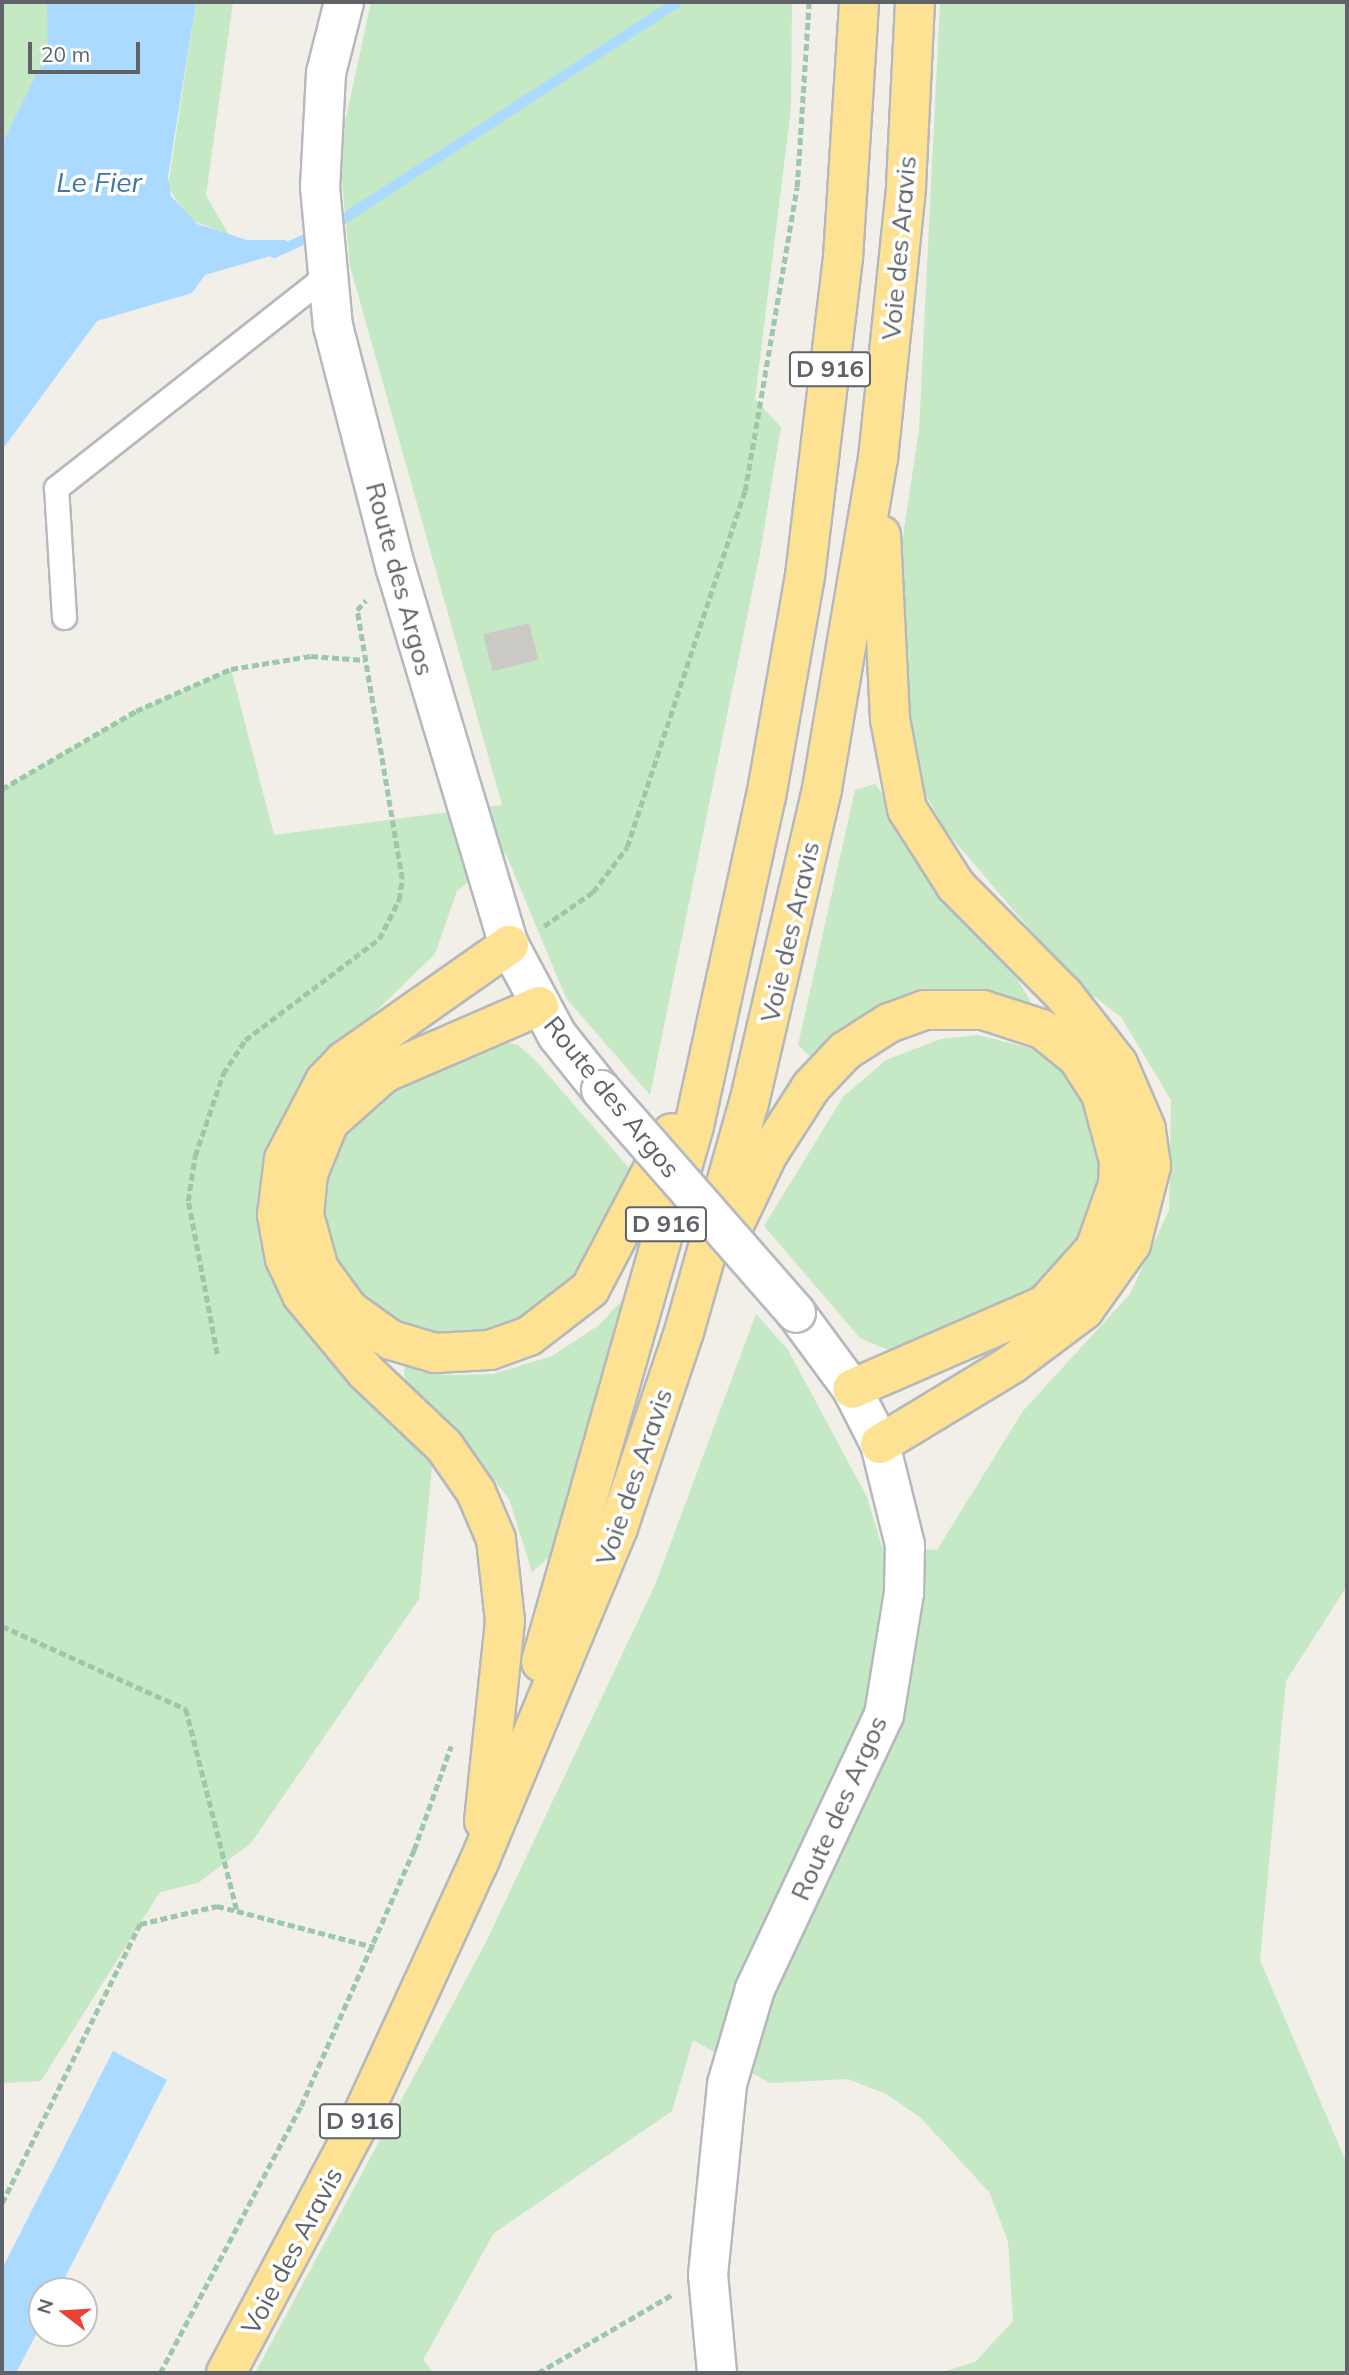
<!DOCTYPE html>
<style>
body{margin:0}
#map{position:relative;width:1349px;height:2375px;overflow:hidden;background:#f1efe8;font-family:Mulish,sans-serif}
div>[style]{position:absolute}
[style*='--x']{left:calc(var(--x)*1px);top:calc(var(--y)*1px);width:calc(var(--w)*1px);rotate:calc(var(--a)*1deg)}
.green>*{inset:0;background:#c5e8c5}
.water>*{inset:0;background:#aadaff}
.stream>*{height:10px;margin:-5px;padding:0 5px;transform-origin:5px;border-radius:5px;background:#aadaff}
.river>*{height:66px;margin:-33px;padding:0 33px;transform-origin:33px;border-radius:33px;background:#aadaff}
.building>*{inset:0;background:#cccac5;transform-origin:0 0}
.path>*{height:4.5px;margin-top:-2.25px;transform-origin:0;background:repeating-linear-gradient(90deg,#9cc7a9 0 7px,transparent 0 10.5px)}
.roads{filter:drop-shadow(2px 0 #b5b8bc) drop-shadow(-2px 0 #b5b8bc) drop-shadow(0 2px #b5b8bc) drop-shadow(0 -2px #b5b8bc)}
.lane>*{height:23px;margin:-11.5px;padding:0 11.5px;transform-origin:11.5px;border-radius:11.5px;background:#fff}
.secondary>*{height:38px;margin:-19px;padding:0 19px;transform-origin:19px;border-radius:19px;background:#fff}
.highway>*{height:38px;margin:-19px;padding:0 19px;transform-origin:19px;border-radius:19px;background:#fde293}
.bridges{filter:drop-shadow(2px 0 #b6babf) drop-shadow(-2px 0 #b6babf) drop-shadow(0 2px #b6babf) drop-shadow(0 -2px #b6babf)}
.secondary-bridge>*{height:38px;margin:-19px;padding:0 19px;transform-origin:19px;border-radius:19px;background:#fff}
span{translate:-50% -50%;white-space:nowrap;text-align:center;line-height:1.15;-webkit-text-stroke:7px #fff;paint-order:stroke}
.shield-label span{padding:2px 5px;background:#fff;border:2px solid;border-radius:5px;-webkit-text-stroke-width:0}
.shield-label{font-size:24px;color:#5f6368;font-weight:700}
.street-label{font-size:26px;color:#5f6368}
.water-label{font-size:28px;color:#4174aa;font-style:italic}
.frame{position:absolute;inset:0;border:4px solid #5f6368;pointer-events:none}
.north{position:absolute;left:28px;top:2277px;width:70px;height:70px;box-sizing:border-box;background:#fff;border:2px solid #bfc1c3;border-radius:50%;rotate:287deg;font-size:19px;font-weight:700;line-height:28px;text-align:center;color:#5f6368}
.north::after{content:'';display:block;margin:auto;width:24px;height:32px;background:#ea4335;clip-path:polygon(50% 0,100% 100%,50% 72%,0 100%)}
.scale{position:absolute;left:28px;top:42px;width:112px;height:32px;box-sizing:border-box;border:4px solid #5f6368;border-top:0;padding-left:9px;font-size:21px;line-height:24px;white-space:nowrap;color:#5f6368;-webkit-text-stroke:5px #fff;paint-order:stroke}
</style>
<div id="map">
<div class="green">
<i style="clip-path:polygon(2px 2px,91px 2px,85px 60px,46px 137px,2px 162px)"></i>
<i style="clip-path:polygon(196px 2px,233px 2px,206px 195px,229px 235px,189px 219px,168px 187px)"></i>
<i style="clip-path:polygon(371px 2px,792px 2px,791px 108px,755px 399px,781px 427px,761px 548px,650px 1095px,566px 998px,506px 854px,457px 891px,435px 954px,308px 1077px,262px 1205px,432px 1467px,419px 1599px,251px 1843px,198px 1883px,160px 1892px,41px 2081px,2px 2083px,2px 789px,136px 711px,231px 669px,274px 835px,502px 805px,350px 266px,339px 150px)"></i>
<i style="clip-path:polygon(940px 2px,1347px 2px,1347px 1586px,1286px 1681px,1260px 1960px,1347px 2164px,1347px 2373px,939px 2373px,975px 2362px,1013px 2321px,1008px 2241px,989px 2192px,920px 2117px,886px 2094px,848px 2079px,770px 2083px,693px 2040px,672px 2111px,494px 2233px,423px 2360px,434px 2373px,255px 2373px,486px 1942px,655px 1585px,756px 1314px,788px 1350px,867px 1497px,882px 1547px,937px 1550px,1023px 1411px,1130px 1294px,1169px 1210px,1171px 1100px,1121px 1017px,1074px 981px,946px 831px,906px 760px,901px 549px,919px 430px)"></i>
<i style="clip-path:polygon(875px 784px,995px 943px,1033px 1005px,996px 999px,816px 1062px,798px 1045px,855px 790px)"></i>
<i style="clip-path:polygon(978px 1035px,1034px 1049px,1080px 1076px,1110px 1199px,1054px 1290px,930px 1351px,890px 1351px,860px 1338px,764px 1226px,843px 1097px,886px 1060px,941px 1039px)"></i>
<i style="clip-path:polygon(494px 1040px,518px 1045px,536px 1061px,643px 1184px,583px 1287px,481px 1344px,386px 1326px,333px 1262px,320px 1216px,326px 1160px,346px 1116px,385px 1084px)"></i>
<i style="clip-path:polygon(626px 1296px,562px 1546px,532px 1572px,509px 1499px,446px 1418px,405px 1385px,404px 1363px,445px 1375px,493px 1374px,552px 1356px,599px 1325px)"></i>
</div>
<div class="water">
<i style="clip-path:polygon(91px 2px,196px 2px,168px 177px,171px 196px,197px 224px,247px 240px,286px 240px,288px 251px,205px 275px,192px 293px,97px 321px,2px 450px,2px 162px,46px 137px,85px 60px)"></i>
<i style="clip-path:polygon(113px 2051px,167px 2080px,58px 2291px,42px 2291px,42px 2323px,16px 2373px,2px 2373px,2px 2269px)"></i>
</div>
<div class="stream">
<i style="--x:331;--y:227;--w:414;--a:-33"></i>
<i style="--x:274;--y:253;--w:46;--a:-24.3"></i>
</div>
<div class="river">
<i style="--x:2;--y:219;--w:178;--a:-63.7"></i>
<i style="--x:81;--y:59;--w:57;--a:-91"></i>
</div>
<div class="building">
<i style="left:529px;top:623px;width:38px;height:47px;rotate:76deg"></i>
</div>
<div class="path">
<i style="--x:2;--y:789;--w:155;--a:-30.2"></i>
<i style="--x:136;--y:711;--w:104;--a:-23.9"></i>
<i style="--x:231;--y:669;--w:81;--a:-9.2"></i>
<i style="--x:311;--y:656;--w:54;--a:4.2"></i>
<i style="--x:544;--y:926;--w:60;--a:-34.8"></i>
<i style="--x:593;--y:892;--w:56;--a:-52.9"></i>
<i style="--x:627;--y:847;--w:375;--a:-71.7"></i>
<i style="--x:745;--y:491;--w:308;--a:-80.3"></i>
<i style="--x:797;--y:187;--w:185;--a:-86.3"></i>
<i style="--x:217;--y:1354;--w:156;--a:-100.7"></i>
<i style="--x:188;--y:1201;--w:46;--a:-81.2"></i>
<i style="--x:195;--y:1156;--w:87;--a:-71.1"></i>
<i style="--x:223;--y:1074;--w:40;--a:-57.1"></i>
<i style="--x:245;--y:1040;--w:168;--a:-37"></i>
<i style="--x:379;--y:939;--w:44;--a:-62.9"></i>
<i style="--x:399;--y:900;--w:21;--a:-82"></i>
<i style="--x:402;--y:879;--w:273;--a:-99.5"></i>
<i style="--x:357;--y:610;--w:13;--a:-48"></i>
<i style="--x:2;--y:1626;--w:202;--a:24.3"></i>
<i style="--x:186;--y:1709;--w:208;--a:75.8"></i>
<i style="--x:237;--y:1911;--w:142;--a:14.7"></i>
<i style="--x:2;--y:2203;--w:311;--a:-63.7"></i>
<i style="--x:140;--y:1924;--w:79;--a:-13.2"></i>
<i style="--x:217;--y:1906;--w:21;--a:14"></i>
<i style="--x:160;--y:2373;--w:302;--a:-62.2"></i>
<i style="--x:301;--y:2106;--w:280;--a:-66.2"></i>
<i style="--x:414;--y:1850;--w:110;--a:-70.4"></i>
<i style="--x:538;--y:2373;--w:156;--a:-30.3"></i>
</div>
<div class="roads">
<div class="lane">
<i style="--x:64;--y:617;--w:129;--a:-93.5"></i>
<i style="--x:56;--y:488;--w:341;--a:-38.2"></i>
</div>
<div class="secondary">
<i style="--x:344;--y:2;--w:73;--a:104.2"></i>
<i style="--x:326;--y:73;--w:114;--a:93"></i>
<i style="--x:320;--y:187;--w:140;--a:84.7"></i>
<i style="--x:333;--y:326;--w:251;--a:75.5"></i>
<i style="--x:396;--y:569;--w:393;--a:73.3"></i>
<i style="--x:509;--y:945;--w:102;--a:61.9"></i>
<i style="--x:557;--y:1035;--w:70;--a:51.3"></i>
<i style="--x:717;--y:2373;--w:98;--a:-95.2"></i>
<i style="--x:708;--y:2275;--w:192;--a:-84.3"></i>
<i style="--x:727;--y:2084;--w:99;--a:-73.6"></i>
<i style="--x:755;--y:1989;--w:303;--a:-64.8"></i>
<i style="--x:884;--y:1715;--w:124;--a:-80.7"></i>
<i style="--x:904;--y:1593;--w:48;--a:-88.8"></i>
<i style="--x:905;--y:1545;--w:104;--a:-103.9"></i>
<i style="--x:880;--y:1444;--w:62;--a:-117"></i>
<i style="--x:852;--y:1389;--w:94;--a:-126.4"></i>
</div>
<div class="highway">
<i style="--x:539;--y:1006;--w:169;--a:156.6"></i>
<i style="--x:384;--y:1073;--w:74;--a:138.3"></i>
<i style="--x:329;--y:1122;--w:56;--a:112"></i>
<i style="--x:308;--y:1174;--w:41;--a:95.6"></i>
<i style="--x:304;--y:1215;--w:56;--a:74.5"></i>
<i style="--x:319;--y:1269;--w:51;--a:53.8"></i>
<i style="--x:349;--y:1310;--w:52;--a:35.5"></i>
<i style="--x:391;--y:1340;--w:46;--a:16.5"></i>
<i style="--x:435;--y:1353;--w:55;--a:-3.1"></i>
<i style="--x:490;--y:1350;--w:41;--a:-19.7"></i>
<i style="--x:529;--y:1336;--w:77;--a:-37.6"></i>
<i style="--x:590;--y:1289;--w:176;--a:-62.3"></i>
<i style="--x:732;--y:1229;--w:83;--a:-64.4"></i>
<i style="--x:768;--y:1154;--w:80;--a:-57.3"></i>
<i style="--x:811;--y:1087;--w:50;--a:-46.6"></i>
<i style="--x:845;--y:1051;--w:52;--a:-32.5"></i>
<i style="--x:889;--y:1023;--w:37;--a:-20"></i>
<i style="--x:924;--y:1010;--w:59;--a:0"></i>
<i style="--x:983;--y:1010;--w:62;--a:17.9"></i>
<i style="--x:1042;--y:1029;--w:45;--a:38.7"></i>
<i style="--x:1077;--y:1057;--w:44;--a:57"></i>
<i style="--x:1101;--y:1094;--w:69;--a:75"></i>
<i style="--x:1119;--y:1161;--w:23;--a:92"></i>
<i style="--x:1118;--y:1184;--w:69;--a:109.5"></i>
<i style="--x:1095;--y:1249;--w:75;--a:131.8"></i>
<i style="--x:1045;--y:1305;--w:210;--a:156.5"></i>
<i style="--x:880;--y:1444;--w:154;--a:-31.2"></i>
<i style="--x:1012;--y:1364;--w:90;--a:-36.9"></i>
<i style="--x:1084;--y:1310;--w:81;--a:-54.5"></i>
<i style="--x:1131;--y:1244;--w:81;--a:-75.6"></i>
<i style="--x:1151;--y:1166;--w:37;--a:-98"></i>
<i style="--x:1146;--y:1129;--w:71;--a:-113.3"></i>
<i style="--x:1118;--y:1064;--w:88;--a:-128"></i>
<i style="--x:1064;--y:995;--w:153;--a:-134.7"></i>
<i style="--x:956;--y:886;--w:91;--a:-122.5"></i>
<i style="--x:907;--y:809;--w:92;--a:-100.7"></i>
<i style="--x:890;--y:719;--w:184;--a:-92.8"></i>
<i style="--x:541;--y:1662;--w:557;--a:-74.07"></i>
<i style="--x:694;--y:1126;--w:337;--a:-77.7"></i>
<i style="--x:766;--y:797;--w:224;--a:-80"></i>
<i style="--x:805;--y:576;--w:320;--a:-83.2"></i>
<i style="--x:843;--y:258;--w:256;--a:-86.4"></i>
<i style="--x:484;--y:1821;--w:201;--a:-84"></i>
<i style="--x:505;--y:1621;--w:82;--a:-96.3"></i>
<i style="--x:496;--y:1539;--w:51;--a:-113.1"></i>
<i style="--x:476;--y:1492;--w:56;--a:-124.8"></i>
<i style="--x:444;--y:1446;--w:108;--a:-136.5"></i>
<i style="--x:366;--y:1372;--w:100;--a:-129.7"></i>
<i style="--x:302;--y:1295;--w:40;--a:-115"></i>
<i style="--x:285;--y:1259;--w:45;--a:-100.3"></i>
<i style="--x:277;--y:1215;--w:56;--a:-82.9"></i>
<i style="--x:284;--y:1159;--w:88;--a:-62.3"></i>
<i style="--x:325;--y:1081;--w:28;--a:-46"></i>
<i style="--x:344;--y:1061;--w:202;--a:-35.1"></i>
<i style="--x:226;--y:2373;--w:279;--a:-62"></i>
<i style="--x:357;--y:2127;--w:292;--a:-65.3"></i>
<i style="--x:479;--y:1862;--w:362;--a:-67.4"></i>
<i style="--x:618;--y:1528;--w:207;--a:-71.4"></i>
<i style="--x:684;--y:1332;--w:238;--a:-74.2"></i>
<i style="--x:749;--y:1103;--w:322;--a:-76.9"></i>
<i style="--x:822;--y:789;--w:335;--a:-80.4"></i>
<i style="--x:878;--y:459;--w:274;--a:-84.1"></i>
<i style="--x:906;--y:186;--w:184;--a:-87.2"></i>
</div>
</div>
<div class="bridges">
<div class="secondary-bridge">
<i style="--x:601;--y:1090;--w:296;--a:48.8"></i>
</div>
</div>
<div class="shield-label">
<span style="left:830px;top:369px">D 916</span>
<span style="left:666px;top:1224px">D 916</span>
<span style="left:360px;top:2121px">D 916</span>
</div>
<div class="street-label">
<span style="left:899px;top:248px;rotate:-85deg">Voie des Aravis</span>
<span style="left:400px;top:579px;rotate:75deg">Route des Argos</span>
<span style="left:790px;top:932px;rotate:-77deg">Voie des Aravis</span>
<span style="left:612px;top:1097px;rotate:51deg">Route des Argos</span>
<span style="left:634px;top:1477px;rotate:-71deg">Voie des Aravis</span>
<span style="left:839px;top:1808px;rotate:-66deg">Route des Argos</span>
<span style="left:292px;top:2251px;rotate:-62deg">Voie des Aravis</span>
</div>
<div class="water-label">
<span style="left:99px;top:182px">Le Fier</span>
</div>
<div class="frame"></div>
<div class="north">N</div>
<div class="scale">20 m</div>
</div>
